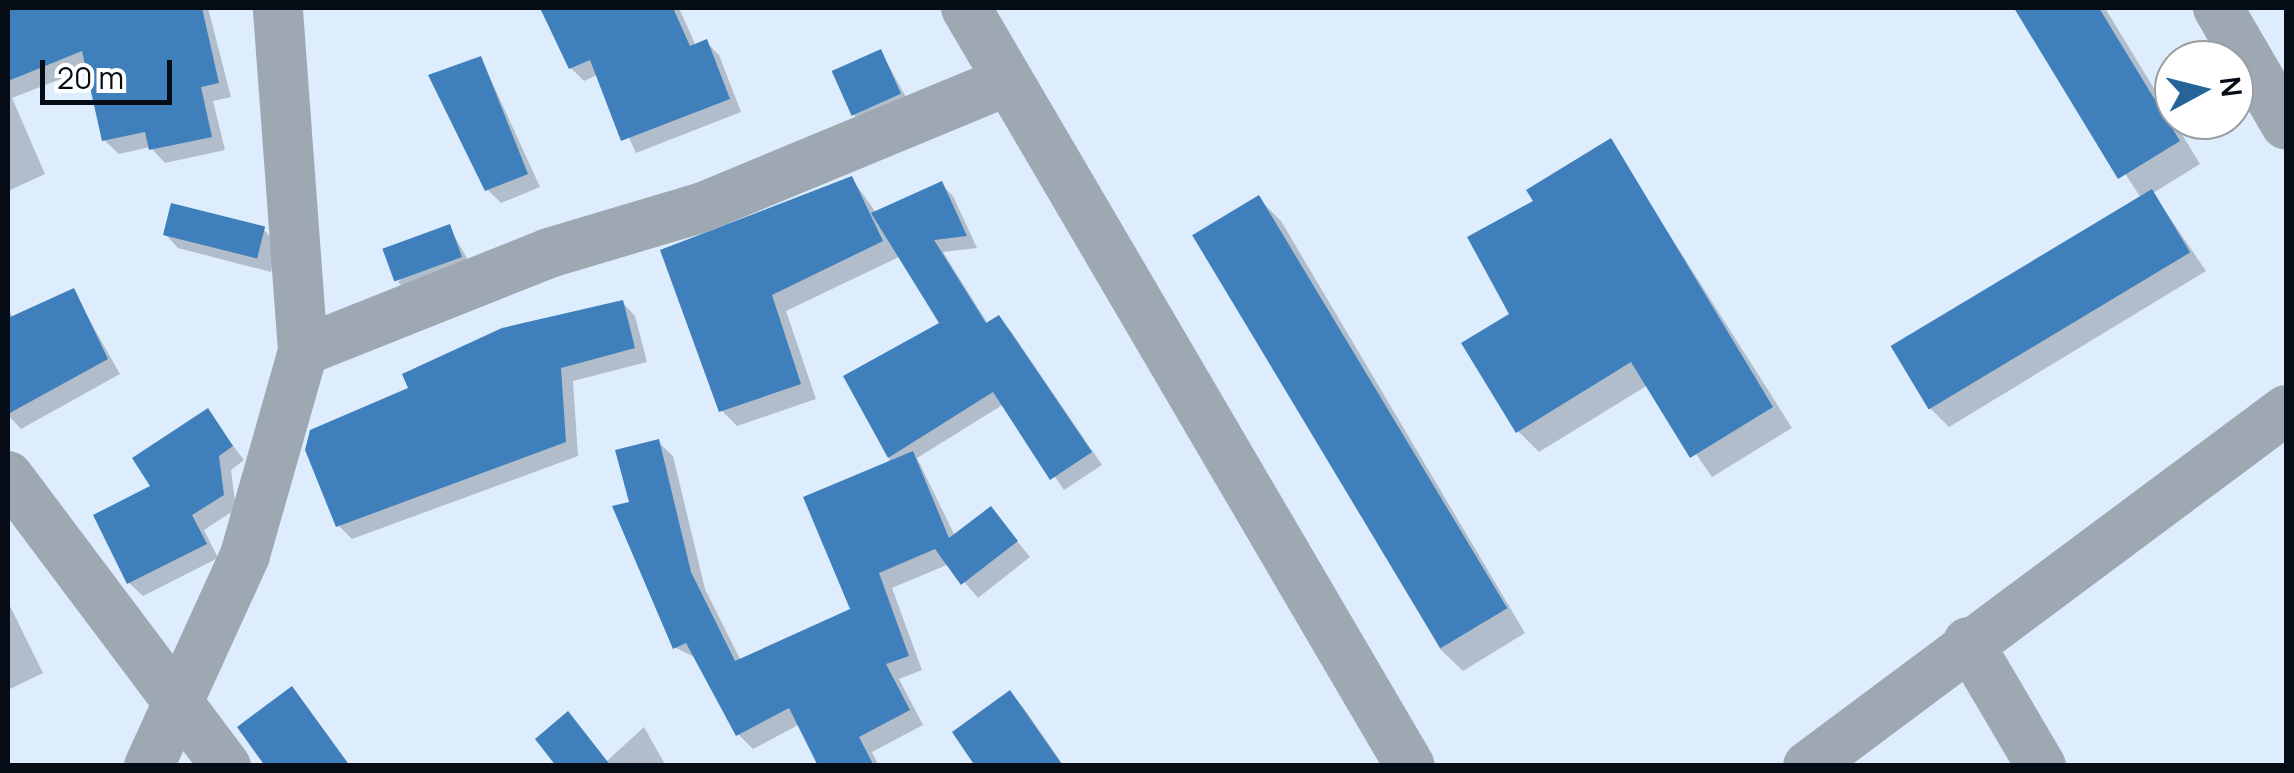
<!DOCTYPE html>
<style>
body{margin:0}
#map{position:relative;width:2294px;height:773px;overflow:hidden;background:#deedfd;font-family:Manrope,sans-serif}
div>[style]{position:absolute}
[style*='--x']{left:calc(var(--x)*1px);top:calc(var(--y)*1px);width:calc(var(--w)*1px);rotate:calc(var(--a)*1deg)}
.shadow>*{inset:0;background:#0003}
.building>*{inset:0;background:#3f80bc;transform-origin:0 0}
.minor>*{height:50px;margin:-25px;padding:0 25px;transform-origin:25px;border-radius:25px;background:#9da8b3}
span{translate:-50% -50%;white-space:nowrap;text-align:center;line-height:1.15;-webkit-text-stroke:8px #fff;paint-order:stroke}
.frame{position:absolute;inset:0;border:10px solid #050c15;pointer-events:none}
.north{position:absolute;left:2154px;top:40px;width:100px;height:100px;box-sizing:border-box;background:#fff;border:2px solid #9b9ea1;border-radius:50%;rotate:83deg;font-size:28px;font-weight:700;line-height:40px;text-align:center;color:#050c15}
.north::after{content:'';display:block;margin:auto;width:35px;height:45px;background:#256399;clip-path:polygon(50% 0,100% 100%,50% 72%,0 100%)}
.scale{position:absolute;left:40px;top:60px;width:132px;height:45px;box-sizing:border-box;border:5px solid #050c15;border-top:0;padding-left:12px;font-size:30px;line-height:35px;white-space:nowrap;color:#050c15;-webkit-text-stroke:8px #fff;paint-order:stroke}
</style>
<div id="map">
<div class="shadow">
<i style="clip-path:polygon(8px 8px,208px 8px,231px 97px,213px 101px,225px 150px,165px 163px,150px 147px,119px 154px,104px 140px,89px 68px,12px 98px,45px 174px,8px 191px)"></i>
<i style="clip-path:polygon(540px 8px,679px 8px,696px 46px,706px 42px,719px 55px,741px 112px,636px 153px,599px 74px,584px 81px,571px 68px)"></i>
<i style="clip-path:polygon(2017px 8px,2105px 8px,2200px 164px,2153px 193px,2206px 271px,1949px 427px,1930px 408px,2141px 198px)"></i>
<i style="clip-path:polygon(881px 52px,912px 108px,866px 127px,852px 113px)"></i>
<i style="clip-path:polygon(481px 58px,540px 187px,501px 203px,487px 189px)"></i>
<i style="clip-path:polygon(1610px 141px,1792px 428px,1712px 477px,1648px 385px,1539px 452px,1518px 431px,1512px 315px,1536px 202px)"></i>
<i style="clip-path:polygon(852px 179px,877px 214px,941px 184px,953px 196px,977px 248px,943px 252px,988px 324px,998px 318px,1010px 330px,1102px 465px,1064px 490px,1004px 404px,917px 458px,955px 536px,991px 509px,1030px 557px,978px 598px,949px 564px,892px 588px,922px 670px,899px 679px,923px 725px,872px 752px,879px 766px,821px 766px,800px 724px,753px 749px,738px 734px,698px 659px,676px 648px,616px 508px,632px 504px,658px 442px,673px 456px,705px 589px,741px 661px,853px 610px,890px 456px,943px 323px,901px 256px,786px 311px,816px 399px,737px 426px,721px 410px,663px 251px)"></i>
<i style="clip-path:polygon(1258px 198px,1281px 221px,1525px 633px,1463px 671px,1440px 649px,1196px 236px)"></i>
<i style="clip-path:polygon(449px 227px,474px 270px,411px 295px,398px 282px)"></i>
<i style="clip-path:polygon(264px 230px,277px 243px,271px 272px,178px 248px,165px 234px)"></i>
<i style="clip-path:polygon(73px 291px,120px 374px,21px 429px,8px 415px,8px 308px,13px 318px)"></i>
<i style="clip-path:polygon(622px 302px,635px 316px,647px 362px,573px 381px,578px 456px,352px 539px,339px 526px,412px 390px)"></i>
<i style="clip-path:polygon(207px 411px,244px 460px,231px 470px,236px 509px,204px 530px,218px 558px,143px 596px,129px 583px,153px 487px)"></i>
<i style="clip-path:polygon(8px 602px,43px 673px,8px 690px)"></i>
<i style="clip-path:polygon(1010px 694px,1023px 707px,1064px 766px,978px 766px)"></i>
<i style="clip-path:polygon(579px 726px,607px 761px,644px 727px,666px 766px,561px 766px)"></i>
</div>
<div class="building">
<i style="clip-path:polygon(8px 8px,202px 8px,219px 83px,201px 87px,212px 137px,149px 150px,145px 132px,102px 141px,82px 51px,8px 81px)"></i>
<i style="clip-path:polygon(540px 8px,673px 8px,690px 46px,707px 39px,730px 99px,621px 141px,590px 60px,569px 69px)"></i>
<i style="clip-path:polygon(2014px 8px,2099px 8px,2180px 141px,2118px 179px)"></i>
<i style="left:881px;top:49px;width:49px;height:54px;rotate:66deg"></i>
<i style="clip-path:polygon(481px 56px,528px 174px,485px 191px,428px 75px)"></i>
<i style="clip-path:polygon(1611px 138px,1773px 407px,1690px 458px,1631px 362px,1516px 433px,1461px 343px,1509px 314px,1467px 237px,1533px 201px,1526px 190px)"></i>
<i style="clip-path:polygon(852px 176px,883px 241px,772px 295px,801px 384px,719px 412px,660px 250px)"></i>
<i style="clip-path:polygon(942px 181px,967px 236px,934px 240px,986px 323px,999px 315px,1092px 452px,1050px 480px,993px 392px,888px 458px,843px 376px,939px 323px,871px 213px)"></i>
<i style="left:2152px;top:189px;width:74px;height:305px;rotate:59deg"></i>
<i style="left:1259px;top:195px;width:482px;height:78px;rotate:59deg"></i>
<i style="left:171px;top:203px;width:97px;height:33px;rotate:14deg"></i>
<i style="left:450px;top:224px;width:35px;height:72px;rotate:70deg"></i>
<i style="clip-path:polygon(74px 288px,108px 359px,8px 414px,8px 318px)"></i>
<i style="clip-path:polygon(623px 300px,635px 348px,561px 368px,566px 442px,336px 527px,305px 450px,310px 430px,408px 388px,402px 374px,502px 328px)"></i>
<i style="clip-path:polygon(208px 408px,233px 446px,219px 456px,224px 495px,192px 515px,207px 544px,127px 584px,93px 515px,150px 486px,132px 458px)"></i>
<i style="clip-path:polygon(659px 439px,691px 572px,735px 661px,850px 609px,803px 497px,913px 451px,949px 538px,991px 506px,1018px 541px,961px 585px,935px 549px,879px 573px,909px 656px,886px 664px,910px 710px,859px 737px,874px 766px,818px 766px,789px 708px,736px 736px,686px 643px,673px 649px,612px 506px,629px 502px,615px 450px)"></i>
<i style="clip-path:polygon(292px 686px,350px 766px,265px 766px,237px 727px)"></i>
<i style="clip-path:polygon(1010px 690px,1063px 766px,975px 766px,952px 732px)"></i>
<i style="clip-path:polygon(568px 711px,611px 766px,556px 766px,535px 739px)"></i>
</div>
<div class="minor">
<i style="--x:966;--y:8;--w:878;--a:59.64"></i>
<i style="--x:2218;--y:8;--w:135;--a:59.8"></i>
<i style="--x:303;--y:351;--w:265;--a:-21.7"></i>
<i style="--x:549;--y:253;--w:161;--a:-16.6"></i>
<i style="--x:703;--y:207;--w:329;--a:-22.5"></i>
<i style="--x:8;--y:476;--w:363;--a:53.1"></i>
<i style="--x:1968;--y:642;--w:144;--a:59.5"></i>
<i style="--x:149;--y:766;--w:232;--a:-65.5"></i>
<i style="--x:245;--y:555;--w:212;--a:-74.1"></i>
<i style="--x:303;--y:351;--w:344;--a:-94.2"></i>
<i style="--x:1808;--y:766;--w:596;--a:-36.68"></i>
</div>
<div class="frame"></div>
<div class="north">N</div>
<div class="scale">20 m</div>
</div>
